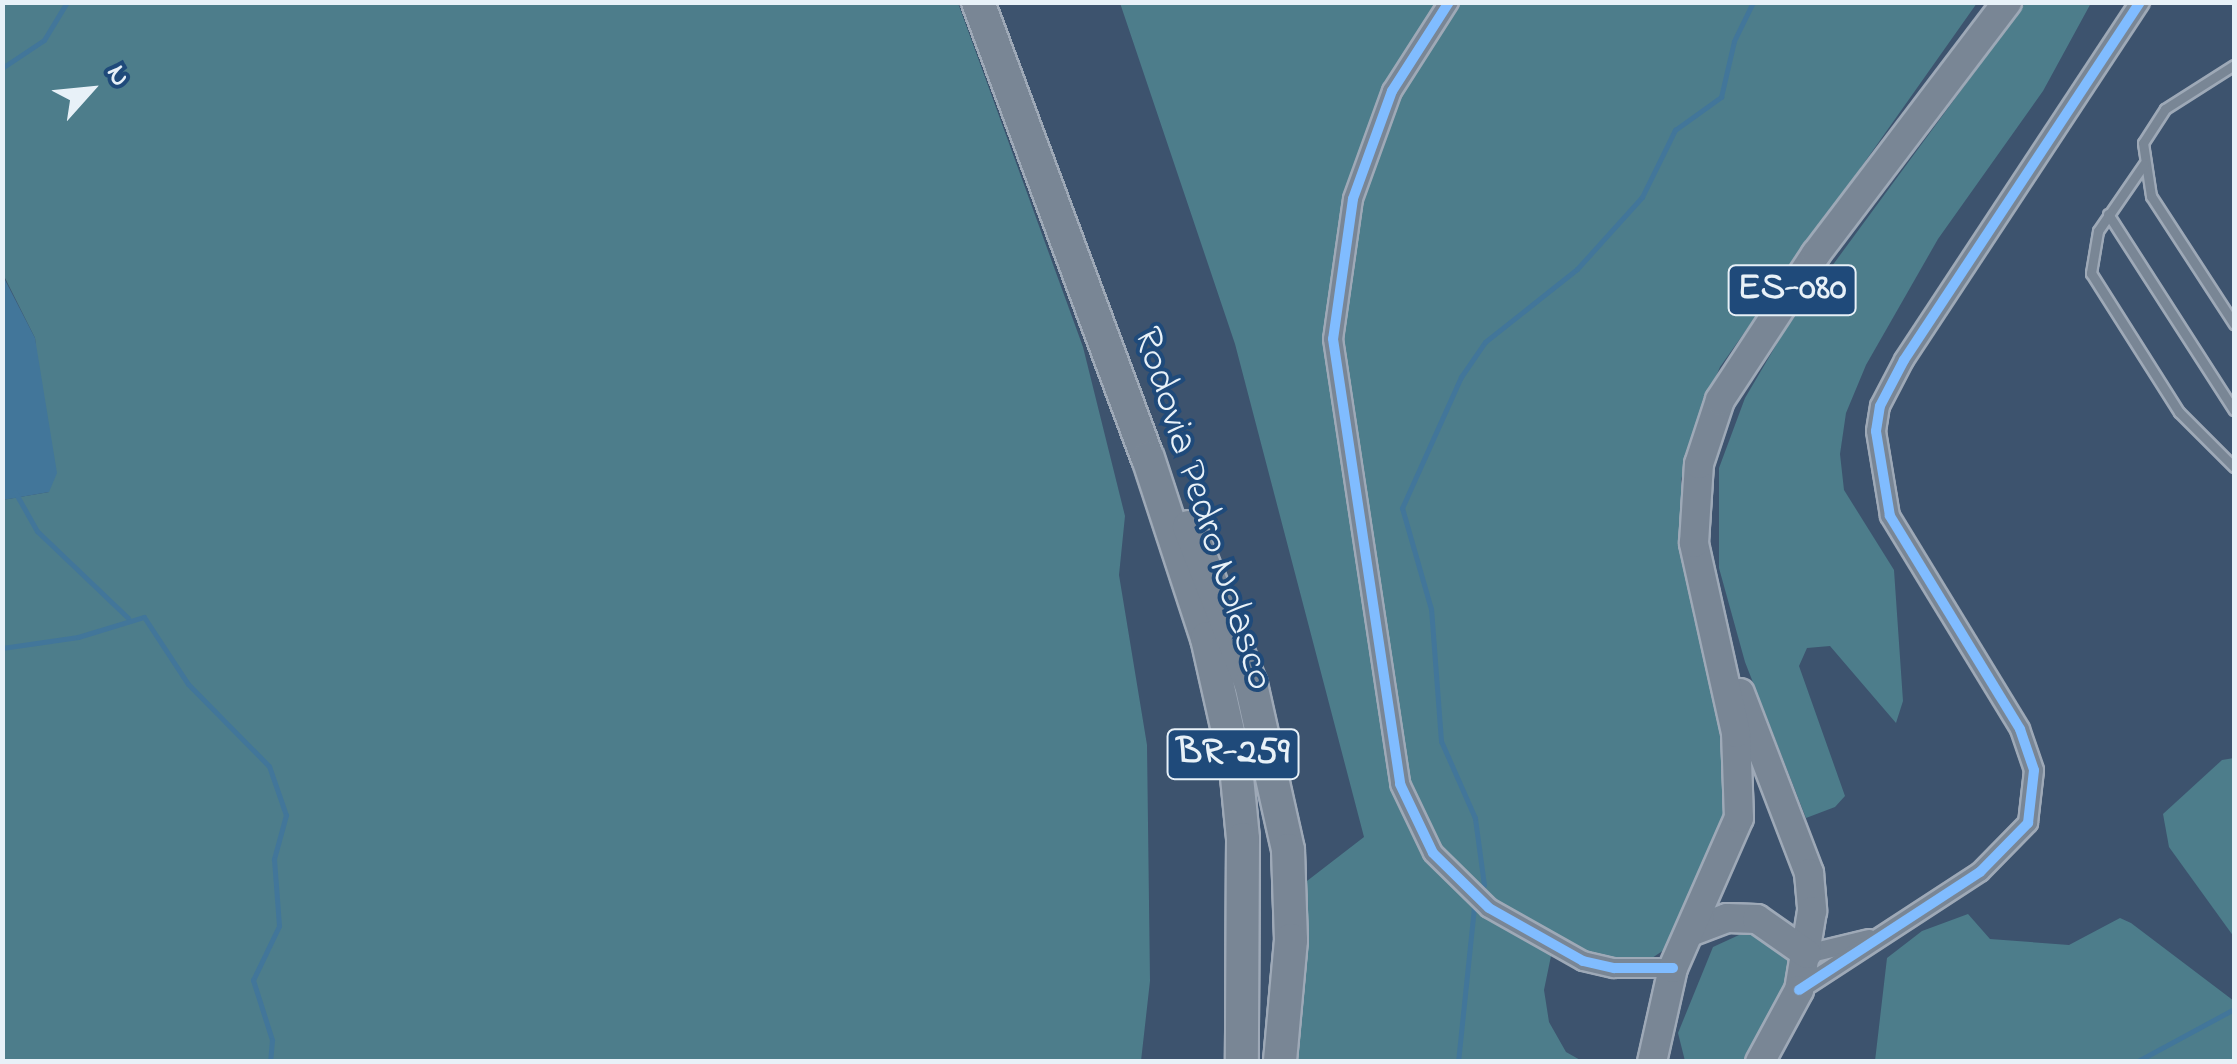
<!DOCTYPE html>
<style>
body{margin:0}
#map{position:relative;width:2237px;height:1064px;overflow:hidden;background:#3d536e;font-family:"Indie Flower",sans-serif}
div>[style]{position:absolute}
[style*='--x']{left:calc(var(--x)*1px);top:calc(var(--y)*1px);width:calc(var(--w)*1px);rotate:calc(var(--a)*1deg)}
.green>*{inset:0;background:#4d7d8b}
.water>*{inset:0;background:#42769a}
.stream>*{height:5px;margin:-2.5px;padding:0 2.5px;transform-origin:2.5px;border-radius:2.5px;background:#42769a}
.roads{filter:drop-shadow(2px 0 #9ea9b7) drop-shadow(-2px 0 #9ea9b7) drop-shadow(0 2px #9ea9b7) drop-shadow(0 -2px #9ea9b7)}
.lane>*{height:9px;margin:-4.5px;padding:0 4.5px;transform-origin:4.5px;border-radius:4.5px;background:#798695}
.street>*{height:18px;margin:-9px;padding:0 9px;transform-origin:9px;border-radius:9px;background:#798695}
.primary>*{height:28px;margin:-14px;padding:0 14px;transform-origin:14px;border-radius:14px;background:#798695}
.highway>*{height:32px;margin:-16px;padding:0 16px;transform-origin:16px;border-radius:16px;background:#798695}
.cycleway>*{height:10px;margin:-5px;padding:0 5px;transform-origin:5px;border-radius:5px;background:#80bcff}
span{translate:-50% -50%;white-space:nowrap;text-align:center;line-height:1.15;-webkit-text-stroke:8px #1f4a7a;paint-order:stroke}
.shield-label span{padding:2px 8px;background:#1f4a7a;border:2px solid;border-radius:8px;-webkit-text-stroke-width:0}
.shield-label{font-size:38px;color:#e8f1f8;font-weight:700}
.street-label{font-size:40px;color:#e8f1f8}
.frame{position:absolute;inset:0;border:5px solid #e8f1f8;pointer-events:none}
.north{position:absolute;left:40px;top:40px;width:100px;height:100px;-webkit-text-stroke:8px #1f4a7a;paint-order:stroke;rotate:63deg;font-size:28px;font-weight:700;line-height:40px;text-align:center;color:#e8f1f8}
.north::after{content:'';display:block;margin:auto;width:35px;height:45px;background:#e8f1f8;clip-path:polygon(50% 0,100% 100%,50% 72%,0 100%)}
</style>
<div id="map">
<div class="green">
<i style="clip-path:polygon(2026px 2px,2091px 3px,2043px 91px,1938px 239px,1866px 365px,1846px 413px,1840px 454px,1844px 490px,1894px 570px,1903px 701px,1896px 723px,1830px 646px,1807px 648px,1799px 666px,1845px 796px,1835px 807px,1806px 818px,1745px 662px,1719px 568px,1719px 468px,1745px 398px,1785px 330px)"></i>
<i style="clip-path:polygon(3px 3px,958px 3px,1083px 347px,1125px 516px,1119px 575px,1147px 745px,1150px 981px,1141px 1061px,3px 1061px,2px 500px,49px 492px,35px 338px,3px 274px)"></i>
<i style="clip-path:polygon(1120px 3px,1977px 3px,1720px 367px,1697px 421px,1681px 480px,1684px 551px,1694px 619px,1730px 712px,1742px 769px,1691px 932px,1649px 960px,1615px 966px,1570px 948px,1551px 956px,1544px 990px,1549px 1022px,1566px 1052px,1582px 1061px,1285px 1061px,1294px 891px,1364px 837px,1235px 344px)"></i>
<i style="clip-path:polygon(2234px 758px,2234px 937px,2169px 847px,2163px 814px,2222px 760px)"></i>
<i style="clip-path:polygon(1968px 914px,1990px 939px,2069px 945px,2120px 918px,2131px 923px,2234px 1001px,2234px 1061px,1875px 1061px,1887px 958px,1922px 931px)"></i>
<i style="clip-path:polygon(1765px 934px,1789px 949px,1799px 982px,1752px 1061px,1685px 1061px,1678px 1033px,1713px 947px,1739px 935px)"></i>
</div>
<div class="water">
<i style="clip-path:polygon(2px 274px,35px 338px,57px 473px,49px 492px,3px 500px)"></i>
</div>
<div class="stream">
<i style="--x:2;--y:68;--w:50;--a:-33.7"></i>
<i style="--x:44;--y:40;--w:44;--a:-58.8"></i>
<i style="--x:15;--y:492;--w:45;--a:60.6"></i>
<i style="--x:37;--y:531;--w:126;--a:43.7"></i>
<i style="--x:2;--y:648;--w:77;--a:-8.2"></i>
<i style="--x:78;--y:637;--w:69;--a:-16.9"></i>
<i style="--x:144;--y:617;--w:80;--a:56.7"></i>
<i style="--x:188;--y:684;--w:115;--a:45.4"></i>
<i style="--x:269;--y:766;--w:52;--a:70.9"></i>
<i style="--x:286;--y:815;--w:46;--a:105.3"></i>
<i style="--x:274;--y:859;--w:67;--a:85.7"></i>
<i style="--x:279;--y:926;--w:60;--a:115.7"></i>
<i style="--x:253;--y:980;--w:63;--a:72.4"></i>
<i style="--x:272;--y:1040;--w:22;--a:95"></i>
<i style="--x:1484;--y:885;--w:68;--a:-97.7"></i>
<i style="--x:1475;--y:818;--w:84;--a:-113.8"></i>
<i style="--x:1441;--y:741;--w:132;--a:-94.3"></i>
<i style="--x:1431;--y:609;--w:105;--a:-106"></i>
<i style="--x:1402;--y:508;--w:144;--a:-65.8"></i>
<i style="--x:1461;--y:377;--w:42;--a:-55.6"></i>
<i style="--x:1485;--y:342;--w:117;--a:-38.4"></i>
<i style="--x:1577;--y:269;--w:97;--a:-47.9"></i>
<i style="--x:1642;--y:197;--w:75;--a:-63.8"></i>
<i style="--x:1675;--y:130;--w:57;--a:-35.7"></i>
<i style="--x:1721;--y:97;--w:57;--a:-76.9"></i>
<i style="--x:1734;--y:41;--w:43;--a:-64"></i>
<i style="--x:1458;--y:1062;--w:156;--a:-84.1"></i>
<i style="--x:2136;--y:1062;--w:111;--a:-28.4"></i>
</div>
<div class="roads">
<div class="lane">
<i style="--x:2234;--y:65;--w:82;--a:147.5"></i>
<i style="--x:2165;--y:109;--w:40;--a:122.9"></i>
<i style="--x:2143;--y:143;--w:54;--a:81.4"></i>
<i style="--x:2151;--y:196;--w:153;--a:57"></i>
<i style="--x:2144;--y:164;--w:81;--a:124.5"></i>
<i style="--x:2098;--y:231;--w:43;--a:99.5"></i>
<i style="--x:2091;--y:273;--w:165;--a:57.7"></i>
<i style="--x:2179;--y:412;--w:78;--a:45"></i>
<i style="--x:2108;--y:214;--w:233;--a:57.3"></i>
</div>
<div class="street">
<i style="--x:1449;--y:2;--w:106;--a:122.6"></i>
<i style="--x:1392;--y:91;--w:115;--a:109.9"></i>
<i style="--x:1353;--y:199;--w:141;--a:98.1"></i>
<i style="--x:1333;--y:339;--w:450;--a:81.4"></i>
<i style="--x:1400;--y:784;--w:76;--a:64.4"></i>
<i style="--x:1433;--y:853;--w:78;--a:44.5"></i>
<i style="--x:1489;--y:908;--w:108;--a:29.4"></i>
<i style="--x:1583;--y:961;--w:32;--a:13"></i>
<i style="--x:1614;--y:968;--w:59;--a:0"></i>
<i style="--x:1807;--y:954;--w:64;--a:-13.6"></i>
<i style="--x:1799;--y:990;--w:216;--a:-33.1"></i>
<i style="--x:1980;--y:872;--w:69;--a:-45.6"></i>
<i style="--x:2028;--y:823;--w:53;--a:-83.5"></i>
<i style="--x:2034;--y:770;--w:43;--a:-108.9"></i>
<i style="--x:2020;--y:729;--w:250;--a:-121.4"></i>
<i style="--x:1890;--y:516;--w:86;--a:-99.4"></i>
<i style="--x:1876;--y:431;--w:25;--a:-81"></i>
<i style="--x:1880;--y:406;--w:52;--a:-62.4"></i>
<i style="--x:1904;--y:360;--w:429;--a:-56.6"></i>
</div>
<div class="primary">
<i style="--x:1740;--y:693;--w:193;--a:69"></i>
<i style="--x:1809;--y:873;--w:38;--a:85"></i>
<i style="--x:1812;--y:911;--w:80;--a:99.3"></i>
<i style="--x:1799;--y:990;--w:82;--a:118.4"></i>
<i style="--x:1693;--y:931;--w:36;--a:-21"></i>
<i style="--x:1727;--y:918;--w:30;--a:2"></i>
<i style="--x:1757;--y:919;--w:61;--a:35"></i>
<i style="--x:1652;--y:1062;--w:96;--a:-77.4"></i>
<i style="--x:1673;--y:968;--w:164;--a:-66.3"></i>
<i style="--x:1739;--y:818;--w:85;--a:-92"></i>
<i style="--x:1736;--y:733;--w:195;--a:-102.5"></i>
<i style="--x:1694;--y:543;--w:79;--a:-86.4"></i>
<i style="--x:1699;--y:464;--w:67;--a:-71.8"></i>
<i style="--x:1720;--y:400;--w:175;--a:-56.7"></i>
<i style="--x:1816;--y:254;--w:316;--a:-52.8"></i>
</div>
<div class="highway">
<i style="--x:978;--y:2;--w:487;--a:69.6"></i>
<i style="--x:1148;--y:458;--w:189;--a:71.9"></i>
<i style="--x:1207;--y:638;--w:132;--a:77.3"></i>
<i style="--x:1236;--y:767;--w:72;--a:84.4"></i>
<i style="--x:1243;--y:839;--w:223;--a:90.3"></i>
<i style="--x:1189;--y:527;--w:169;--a:68.5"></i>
<i style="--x:1251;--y:684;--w:170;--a:77.4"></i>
<i style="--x:1288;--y:850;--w:90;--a:88.1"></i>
<i style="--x:1291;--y:940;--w:122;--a:95.2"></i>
</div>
</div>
<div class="cycleway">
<i style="--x:1449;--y:2;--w:106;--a:122.6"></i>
<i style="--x:1392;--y:91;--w:115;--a:109.9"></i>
<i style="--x:1353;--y:199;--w:141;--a:98.1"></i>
<i style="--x:1333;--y:339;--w:450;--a:81.4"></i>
<i style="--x:1400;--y:784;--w:76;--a:64.4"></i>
<i style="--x:1433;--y:853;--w:78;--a:44.5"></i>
<i style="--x:1489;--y:908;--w:108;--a:29.4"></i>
<i style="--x:1583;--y:961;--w:32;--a:13"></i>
<i style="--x:1614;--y:968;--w:59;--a:0"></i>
<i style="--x:1799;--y:990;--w:216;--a:-33.1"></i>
<i style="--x:1980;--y:872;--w:69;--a:-45.6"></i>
<i style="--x:2028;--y:823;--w:53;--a:-83.5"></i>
<i style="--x:2034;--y:770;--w:43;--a:-108.9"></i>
<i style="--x:2020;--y:729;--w:250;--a:-121.4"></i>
<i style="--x:1890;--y:516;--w:86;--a:-99.4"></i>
<i style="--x:1876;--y:431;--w:25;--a:-81"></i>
<i style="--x:1880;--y:406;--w:52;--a:-62.4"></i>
<i style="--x:1904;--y:360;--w:429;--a:-56.6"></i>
</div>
<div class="shield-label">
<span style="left:1792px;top:290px">ES-080</span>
<span style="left:1233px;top:754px">BR-259</span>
</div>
<div class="street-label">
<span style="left:1202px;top:509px;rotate:72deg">Rodovia Pedro Nolasco</span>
</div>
<div class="frame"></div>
<div class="north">N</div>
</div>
